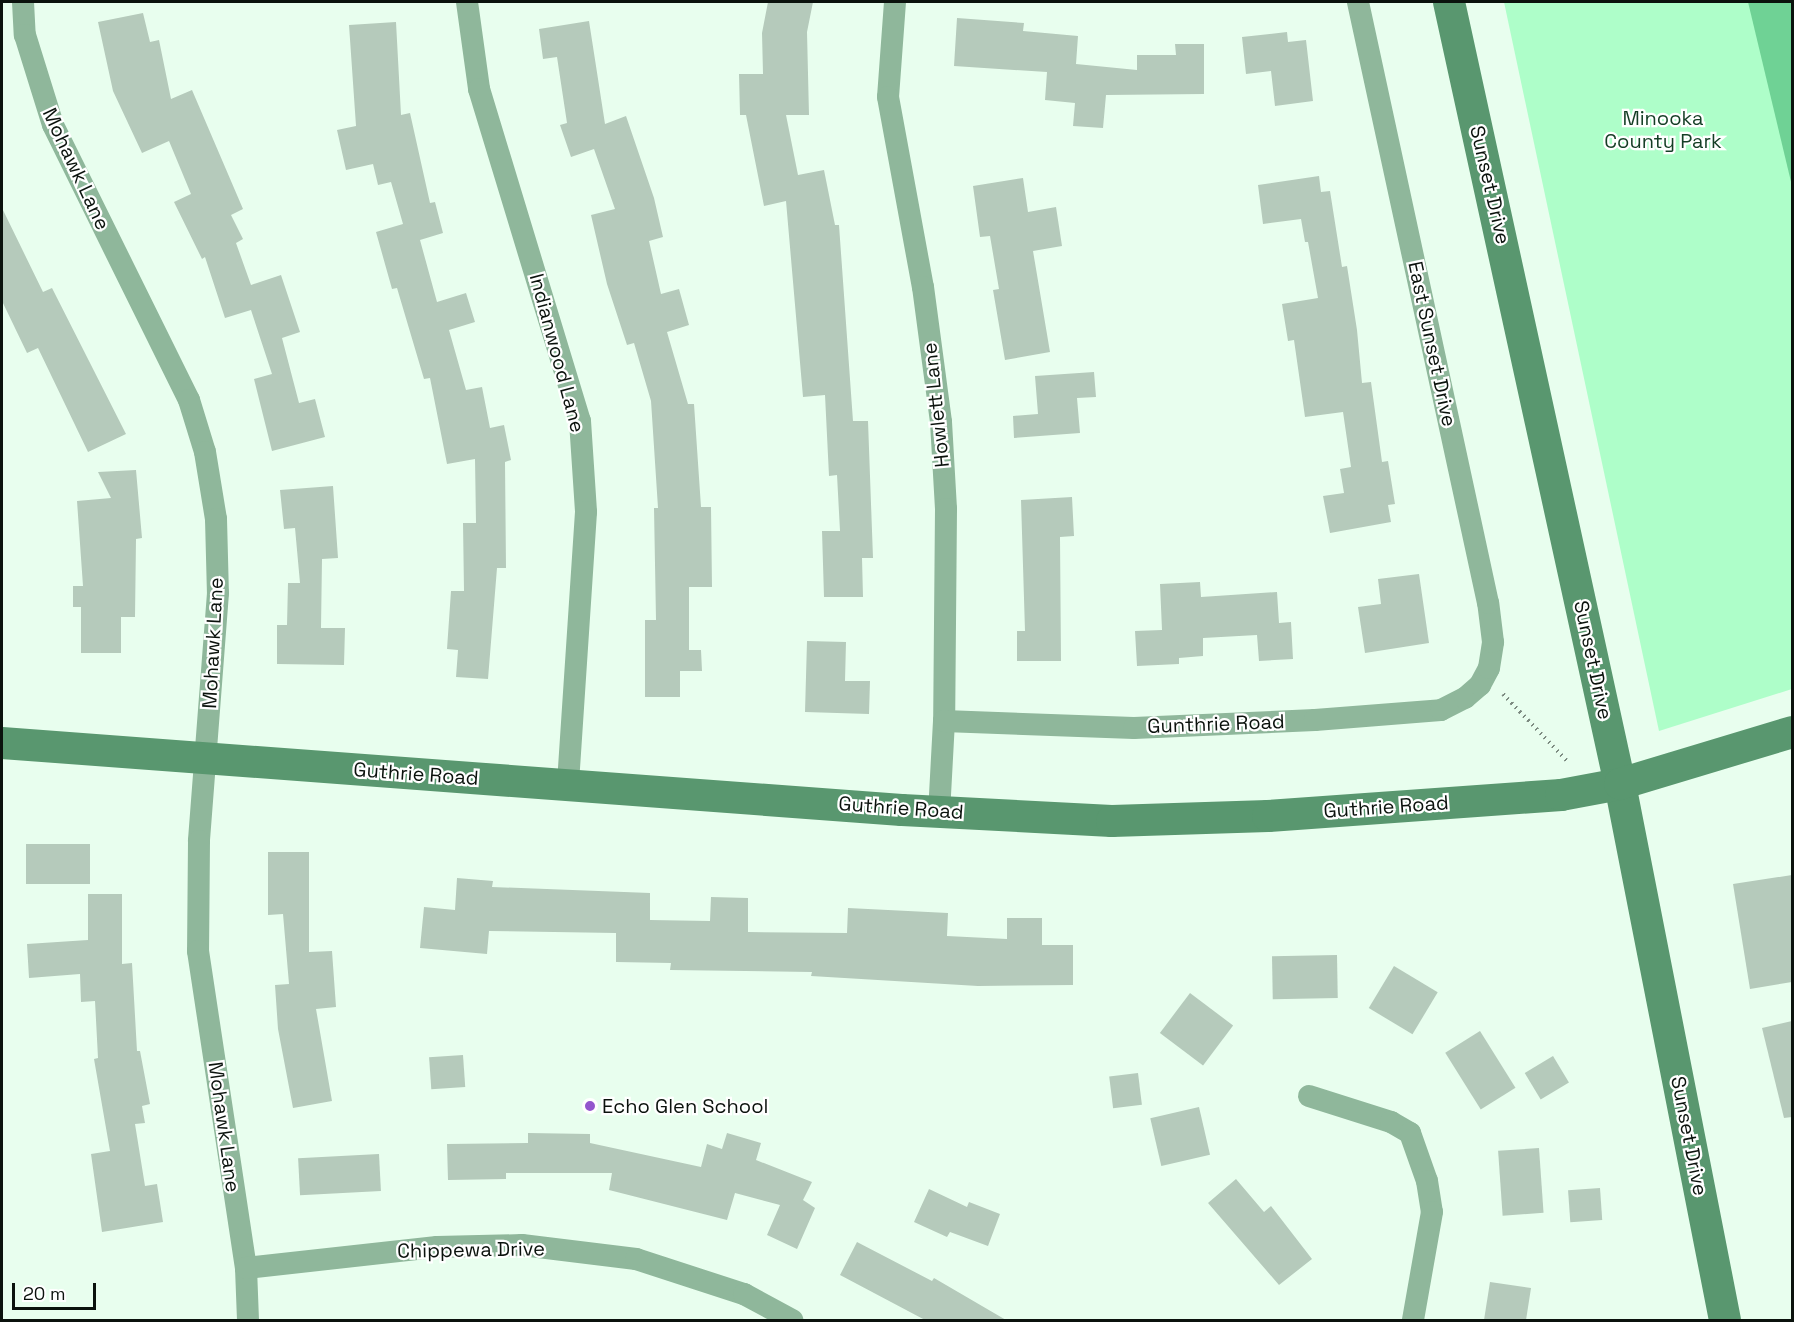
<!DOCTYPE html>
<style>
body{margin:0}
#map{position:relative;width:1794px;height:1322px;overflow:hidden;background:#e8feee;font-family:"Space Grotesk",sans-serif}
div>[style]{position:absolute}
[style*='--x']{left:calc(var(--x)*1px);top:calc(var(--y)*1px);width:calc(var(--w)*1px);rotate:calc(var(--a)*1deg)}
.green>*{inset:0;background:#aefec9}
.water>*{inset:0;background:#6fd295}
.building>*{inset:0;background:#b5cabb;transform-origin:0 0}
.path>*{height:4px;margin-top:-2px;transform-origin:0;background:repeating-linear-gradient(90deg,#7c8a80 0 1.5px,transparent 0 6px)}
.street>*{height:22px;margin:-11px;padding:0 11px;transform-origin:11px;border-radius:11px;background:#8fb79b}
.secondary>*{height:32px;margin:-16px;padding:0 16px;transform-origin:16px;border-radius:16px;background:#59976f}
.dots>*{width:16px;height:16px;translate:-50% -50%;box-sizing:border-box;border:3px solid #fff;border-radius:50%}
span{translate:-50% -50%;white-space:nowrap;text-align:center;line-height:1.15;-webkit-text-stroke:4.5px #fff;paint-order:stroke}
.park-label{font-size:20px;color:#143e25}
.street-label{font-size:20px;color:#0b120d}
.poi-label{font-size:20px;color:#0b120d}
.left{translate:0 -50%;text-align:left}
.frame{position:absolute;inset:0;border:3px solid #0b120d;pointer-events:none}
.scale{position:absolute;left:12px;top:1283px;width:84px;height:27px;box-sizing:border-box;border:3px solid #0b120d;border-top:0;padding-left:8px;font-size:18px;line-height:21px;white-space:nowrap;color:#0b120d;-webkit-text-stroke:4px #fff;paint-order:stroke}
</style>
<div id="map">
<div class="green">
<i style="clip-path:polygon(1504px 2px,1792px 2px,1792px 689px,1659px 731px)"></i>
</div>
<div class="water">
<i style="clip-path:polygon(1748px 2px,1792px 2px,1792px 186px)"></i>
</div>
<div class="building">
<i style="clip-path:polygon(768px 2px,813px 2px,807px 32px,809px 115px,786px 115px,798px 175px,824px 170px,835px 225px,839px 225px,853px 421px,868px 421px,873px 558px,862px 558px,863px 597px,824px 597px,822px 531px,840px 531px,837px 475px,829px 476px,825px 395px,803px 397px,786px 201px,764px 206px,746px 115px,740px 115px,739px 74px,763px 74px,762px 33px)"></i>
<i style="clip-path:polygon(143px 13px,150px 42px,159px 40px,171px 99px,192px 90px,243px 209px,231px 215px,243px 239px,236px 243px,251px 285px,281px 275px,300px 332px,282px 338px,299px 403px,315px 399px,325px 437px,272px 451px,254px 379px,272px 374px,251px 310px,225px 318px,205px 257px,202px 259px,174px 202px,191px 194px,169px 141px,142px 153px,113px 91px,98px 22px)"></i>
<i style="clip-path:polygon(957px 18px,1024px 23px,1023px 31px,1078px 36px,1076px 64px,1137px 70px,1137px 55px,1176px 55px,1175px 44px,1204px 44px,1204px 94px,1106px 95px,1103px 128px,1073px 126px,1075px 103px,1045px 100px,1047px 72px,954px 66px)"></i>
<i style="clip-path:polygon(589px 21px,605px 124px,626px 116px,654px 198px,663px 237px,649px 241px,661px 294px,679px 289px,689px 325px,667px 332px,688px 404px,694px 404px,701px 507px,711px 507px,712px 587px,689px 587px,689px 650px,701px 650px,702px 671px,680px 671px,680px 697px,645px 697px,645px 620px,656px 620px,654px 508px,658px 508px,651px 401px,634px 343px,627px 345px,607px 284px,591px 215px,615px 209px,594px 149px,571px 157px,560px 125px,567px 123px,557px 57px,543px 59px,539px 29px)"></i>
<i style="clip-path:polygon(396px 22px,401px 115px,410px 113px,430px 203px,435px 202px,443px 233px,420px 240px,437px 302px,466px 293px,475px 322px,449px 330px,466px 390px,482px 387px,490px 428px,504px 425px,511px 460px,505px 462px,506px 568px,497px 568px,488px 679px,456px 677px,458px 650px,447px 649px,451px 591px,464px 591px,463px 523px,476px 523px,475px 459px,447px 464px,430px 378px,424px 379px,397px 288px,392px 289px,376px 232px,403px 224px,391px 182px,378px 185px,373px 164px,346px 170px,337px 130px,356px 126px,349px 25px)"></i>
<i style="clip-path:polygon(1287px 32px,1288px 42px,1306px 40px,1313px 101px,1275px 106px,1271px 71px,1246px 74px,1242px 37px)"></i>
<i style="clip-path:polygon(1319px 176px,1321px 192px,1330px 191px,1342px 267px,1347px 266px,1357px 330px,1362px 383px,1371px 382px,1382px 462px,1388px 461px,1395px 504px,1388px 505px,1391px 522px,1330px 533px,1323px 496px,1344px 493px,1340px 469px,1351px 467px,1343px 412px,1305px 417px,1294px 340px,1288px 341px,1282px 304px,1318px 298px,1308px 242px,1305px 242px,1301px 219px,1263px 224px,1258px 185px)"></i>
<i style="clip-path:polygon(1023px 178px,1028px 212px,1056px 207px,1062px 246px,1033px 251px,1050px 352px,1005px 360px,993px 290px,999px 289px,990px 236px,980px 237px,973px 186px)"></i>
<i style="clip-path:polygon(2px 208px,43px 292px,52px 288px,126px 434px,88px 452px,38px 348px,27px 353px,2px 301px)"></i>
<i style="clip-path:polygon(1094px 372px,1096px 397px,1077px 398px,1080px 433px,1014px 438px,1013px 416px,1038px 414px,1035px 376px)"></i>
<i style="clip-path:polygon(136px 470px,142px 538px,136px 539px,135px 617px,121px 617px,121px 653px,81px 653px,81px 607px,73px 607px,73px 586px,83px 586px,77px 501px,111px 498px,98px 472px)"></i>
<i style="clip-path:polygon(333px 486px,338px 558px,322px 559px,321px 628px,345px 628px,344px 665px,277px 664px,277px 625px,287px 625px,288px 583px,300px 583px,295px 528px,284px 529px,280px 490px)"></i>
<i style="clip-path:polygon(1072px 497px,1074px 536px,1060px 537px,1061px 661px,1017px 661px,1017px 631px,1025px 631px,1021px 500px)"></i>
<i style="clip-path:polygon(1419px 574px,1429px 643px,1365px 653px,1358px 607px,1381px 604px,1378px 579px)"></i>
<i style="clip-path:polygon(1200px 582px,1201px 597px,1277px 592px,1279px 623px,1291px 622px,1293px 659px,1259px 661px,1257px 635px,1203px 638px,1203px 656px,1179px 658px,1179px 664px,1137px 666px,1135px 631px,1162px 630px,1160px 584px)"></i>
<i style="clip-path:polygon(807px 641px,846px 642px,845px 681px,870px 681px,869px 714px,805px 712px)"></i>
<i style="left:26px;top:844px;width:64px;height:40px"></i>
<i style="clip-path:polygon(268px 852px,309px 852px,309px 952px,332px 951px,336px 1007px,316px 1009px,332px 1101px,293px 1108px,278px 1029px,275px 985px,289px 984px,283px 914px,268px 915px)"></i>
<i style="clip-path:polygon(1792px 875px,1792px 982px,1750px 989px,1733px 884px)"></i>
<i style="clip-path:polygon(457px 878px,493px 881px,492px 887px,650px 893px,650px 920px,710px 921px,711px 897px,748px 898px,748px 932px,847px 933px,848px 908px,948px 913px,947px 936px,1007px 939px,1007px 918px,1042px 918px,1042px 945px,1073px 945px,1073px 985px,978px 986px,811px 976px,812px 972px,670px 970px,671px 963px,616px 962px,616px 933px,489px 931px,487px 954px,420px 948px,424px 907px,455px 910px)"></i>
<i style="clip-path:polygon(88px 894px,122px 894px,122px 964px,132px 963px,137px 1051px,140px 1051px,150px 1104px,142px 1106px,145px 1123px,135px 1124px,145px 1186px,157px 1184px,163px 1222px,102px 1232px,91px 1154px,110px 1151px,94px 1059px,98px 1058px,95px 1001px,81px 1002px,80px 974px,29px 978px,27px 944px,88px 940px)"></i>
<i style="left:1337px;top:955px;width:43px;height:65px;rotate:89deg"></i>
<i style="left:1394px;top:966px;width:51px;height:49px;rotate:31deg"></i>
<i style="left:1190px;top:993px;width:54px;height:50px;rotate:37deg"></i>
<i style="clip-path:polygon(1792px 1021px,1792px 1117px,1784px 1118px,1762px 1028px)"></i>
<i style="left:1480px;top:1031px;width:67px;height:41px;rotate:58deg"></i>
<i style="left:463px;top:1055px;width:32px;height:34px;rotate:86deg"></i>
<i style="left:1553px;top:1056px;width:31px;height:33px;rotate:59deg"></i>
<i style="left:1138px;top:1073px;width:32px;height:29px;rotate:83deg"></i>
<i style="left:1199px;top:1107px;width:49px;height:50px;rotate:77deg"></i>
<i style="clip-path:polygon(528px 1133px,590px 1134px,590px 1143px,701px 1167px,707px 1144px,722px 1149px,727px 1133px,761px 1143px,756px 1160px,812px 1182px,803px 1200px,815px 1208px,797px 1249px,767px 1235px,780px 1205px,735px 1193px,727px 1220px,609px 1190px,612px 1173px,506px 1173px,506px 1179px,448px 1180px,447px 1144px,528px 1143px)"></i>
<i style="left:1539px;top:1148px;width:65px;height:41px;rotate:86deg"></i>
<i style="left:379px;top:1154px;width:37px;height:81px;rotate:87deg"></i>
<i style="clip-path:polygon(1236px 1179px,1264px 1212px,1271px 1206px,1312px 1259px,1279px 1285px,1208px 1203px)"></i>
<i style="left:1600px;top:1188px;width:32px;height:32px;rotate:86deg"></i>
<i style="clip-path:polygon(929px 1189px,967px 1207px,969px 1202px,1000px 1214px,988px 1246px,950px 1232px,947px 1237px,914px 1222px)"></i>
<i style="clip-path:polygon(857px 1242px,932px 1281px,934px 1278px,1006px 1320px,925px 1320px,840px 1275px)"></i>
<i style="clip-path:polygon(1490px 1282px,1531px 1288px,1526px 1320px,1484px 1320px)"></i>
</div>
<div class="path">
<i style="--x:1503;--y:694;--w:95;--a:46.3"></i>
</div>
<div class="street">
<i style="--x:23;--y:2;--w:33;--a:87"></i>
<i style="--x:25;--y:35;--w:94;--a:72.7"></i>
<i style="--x:53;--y:125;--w:307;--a:63.7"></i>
<i style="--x:189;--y:400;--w:54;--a:72.9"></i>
<i style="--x:205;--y:452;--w:68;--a:80.7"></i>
<i style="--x:216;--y:519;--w:74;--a:88.5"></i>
<i style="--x:218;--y:593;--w:249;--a:94.4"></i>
<i style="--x:199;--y:841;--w:110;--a:90.5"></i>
<i style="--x:198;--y:951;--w:321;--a:81.4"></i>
<i style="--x:246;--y:1268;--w:52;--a:87.8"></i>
<i style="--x:467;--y:2;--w:88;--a:82.1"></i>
<i style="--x:479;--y:89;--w:347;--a:73.1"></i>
<i style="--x:580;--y:421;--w:91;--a:86.2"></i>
<i style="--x:586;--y:512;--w:274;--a:93.8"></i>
<i style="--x:895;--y:2;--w:95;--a:94.2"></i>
<i style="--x:888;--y:97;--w:193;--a:79.6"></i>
<i style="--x:923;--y:287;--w:136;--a:82.4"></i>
<i style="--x:941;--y:422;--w:87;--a:86.7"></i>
<i style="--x:946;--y:509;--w:212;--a:90.5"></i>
<i style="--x:944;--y:721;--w:91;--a:93.1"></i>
<i style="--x:944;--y:721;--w:190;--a:2.1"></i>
<i style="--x:1134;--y:728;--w:181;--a:-2.5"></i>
<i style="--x:1315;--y:720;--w:126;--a:-4.5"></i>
<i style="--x:1441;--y:710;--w:27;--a:-27"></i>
<i style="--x:1465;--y:698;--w:20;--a:-41"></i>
<i style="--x:1480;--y:685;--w:19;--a:-62"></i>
<i style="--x:1489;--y:668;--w:26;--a:-81"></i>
<i style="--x:1493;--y:642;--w:39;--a:-97"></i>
<i style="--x:1488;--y:603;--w:615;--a:-102.21"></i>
<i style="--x:1309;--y:1096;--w:86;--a:17.6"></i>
<i style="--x:1391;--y:1122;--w:22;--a:30"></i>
<i style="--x:1410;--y:1133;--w:51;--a:70.5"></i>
<i style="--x:1427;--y:1181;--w:31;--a:81"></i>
<i style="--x:1432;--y:1212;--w:110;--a:100"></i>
<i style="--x:246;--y:1268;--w:192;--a:-6.3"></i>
<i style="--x:437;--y:1247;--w:85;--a:-1.3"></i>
<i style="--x:522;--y:1245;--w:115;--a:7"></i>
<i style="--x:636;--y:1259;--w:114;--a:18"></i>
<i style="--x:744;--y:1294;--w:55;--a:28.4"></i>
</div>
<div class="secondary">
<i style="--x:1449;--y:2;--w:800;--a:77.67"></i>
<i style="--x:1620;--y:784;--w:546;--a:78.92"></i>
<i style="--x:2;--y:743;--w:902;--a:4.26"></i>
<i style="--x:902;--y:810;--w:210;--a:3"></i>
<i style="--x:1112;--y:821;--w:156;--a:-1.8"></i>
<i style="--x:1268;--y:816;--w:294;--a:-4.1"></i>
<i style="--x:1561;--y:795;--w:60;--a:-10.6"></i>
<i style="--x:1620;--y:784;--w:180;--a:-16.8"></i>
</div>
<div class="dots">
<i style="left:590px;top:1106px;background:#9356cd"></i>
</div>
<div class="park-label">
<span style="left:1663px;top:130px">Minooka<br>County Park</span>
</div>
<div class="street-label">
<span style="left:76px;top:169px;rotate:65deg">Mohawk Lane</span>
<span style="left:1490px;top:185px;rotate:77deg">Sunset Drive</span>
<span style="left:1432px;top:344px;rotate:78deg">East Sunset Drive</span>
<span style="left:557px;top:353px;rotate:75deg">Indianwood Lane</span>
<span style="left:936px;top:405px;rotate:-96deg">Howlett Lane</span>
<span style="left:213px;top:643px;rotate:-87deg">Mohawk Lane</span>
<span style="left:1593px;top:660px;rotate:78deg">Sunset Drive</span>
<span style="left:1216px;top:724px;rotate:-2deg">Gunthrie Road</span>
<span style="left:416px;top:774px;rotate:4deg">Guthrie Road</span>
<span style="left:1386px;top:807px;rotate:-4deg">Guthrie Road</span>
<span style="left:901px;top:808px;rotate:4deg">Guthrie Road</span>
<span style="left:224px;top:1127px;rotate:82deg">Mohawk Lane</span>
<span style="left:1689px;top:1136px;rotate:79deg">Sunset Drive</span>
<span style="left:471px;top:1250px;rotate:-1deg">Chippewa Drive</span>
</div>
<div class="poi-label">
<span class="left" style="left:602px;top:1106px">Echo Glen School</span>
</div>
<div class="frame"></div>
<div class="scale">20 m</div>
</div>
